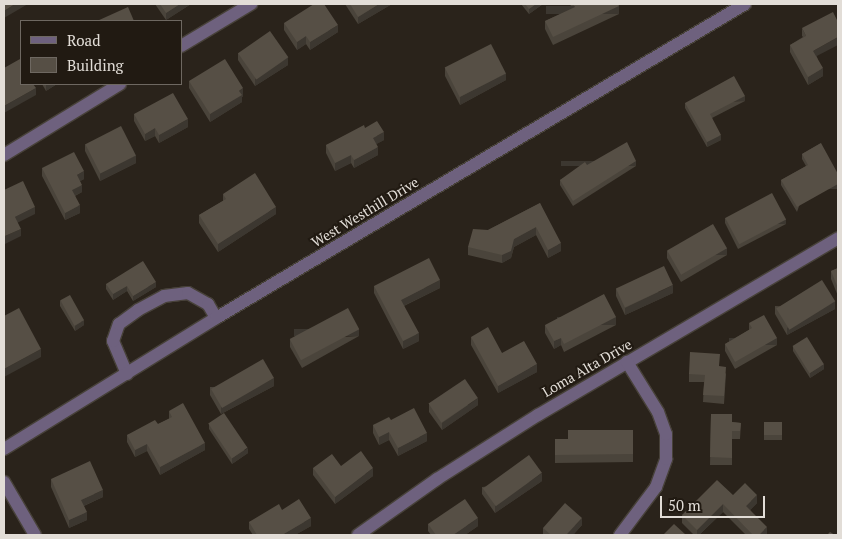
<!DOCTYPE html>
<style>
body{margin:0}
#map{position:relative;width:842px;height:539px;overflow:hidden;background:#2a231b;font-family:"PT Serif",serif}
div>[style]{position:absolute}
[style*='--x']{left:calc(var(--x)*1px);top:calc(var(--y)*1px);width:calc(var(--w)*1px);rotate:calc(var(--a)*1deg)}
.roads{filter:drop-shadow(1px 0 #474139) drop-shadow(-1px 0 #474139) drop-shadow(0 1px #474139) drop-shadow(0 -1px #474139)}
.minor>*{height:12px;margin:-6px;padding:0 6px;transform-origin:6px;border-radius:6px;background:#6e617e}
.wall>*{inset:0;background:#4a443b;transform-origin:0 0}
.shaded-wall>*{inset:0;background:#3c3730;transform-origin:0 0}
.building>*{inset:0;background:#564f45;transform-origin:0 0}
span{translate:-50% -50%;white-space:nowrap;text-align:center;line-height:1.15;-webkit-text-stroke:4px #211a12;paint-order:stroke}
.street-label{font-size:14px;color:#e2ddd7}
.frame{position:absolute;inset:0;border:5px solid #e2ddd7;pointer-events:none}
.legend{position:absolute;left:20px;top:20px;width:162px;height:65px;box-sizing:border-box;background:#211a12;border:1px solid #6e6861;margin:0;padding:6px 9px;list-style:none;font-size:15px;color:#e2ddd7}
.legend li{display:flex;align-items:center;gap:10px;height:25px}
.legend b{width:25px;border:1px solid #6e6861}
.scale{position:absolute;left:660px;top:496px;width:105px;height:22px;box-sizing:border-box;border:2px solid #e2ddd7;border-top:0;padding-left:6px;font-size:15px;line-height:18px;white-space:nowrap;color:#e2ddd7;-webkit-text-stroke:4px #211a12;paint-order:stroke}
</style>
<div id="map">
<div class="roads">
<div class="minor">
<i style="--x:181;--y:46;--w:82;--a:-31"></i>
<i style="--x:4;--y:155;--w:136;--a:-31.5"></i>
<i style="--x:127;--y:374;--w:36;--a:-113"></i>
<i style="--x:113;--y:341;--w:18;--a:-71"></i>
<i style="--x:119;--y:324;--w:24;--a:-36"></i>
<i style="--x:138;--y:310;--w:30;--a:-28"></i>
<i style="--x:164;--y:296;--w:24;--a:-7"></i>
<i style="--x:188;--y:293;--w:23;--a:29"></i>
<i style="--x:208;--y:304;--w:16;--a:60"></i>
<i style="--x:4;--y:449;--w:249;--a:-31.7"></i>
<i style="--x:216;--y:318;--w:615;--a:-30.69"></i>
<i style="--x:4;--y:482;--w:61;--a:59.7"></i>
<i style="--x:358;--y:535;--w:97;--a:-35.3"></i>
<i style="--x:437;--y:479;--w:120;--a:-32.4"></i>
<i style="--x:538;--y:415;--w:348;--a:-30.5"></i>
<i style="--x:620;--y:535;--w:60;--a:-53.1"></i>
<i style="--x:656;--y:487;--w:30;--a:-70"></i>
<i style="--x:666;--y:459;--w:25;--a:-90"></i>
<i style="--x:666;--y:434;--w:23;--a:-110"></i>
<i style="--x:658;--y:412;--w:59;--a:-121.8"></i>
</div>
</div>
<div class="wall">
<i style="clip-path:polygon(155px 4px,191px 4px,166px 20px)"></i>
<i style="clip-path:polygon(345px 4px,392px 4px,358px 24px)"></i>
<i style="clip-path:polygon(521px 4px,543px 4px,529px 14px)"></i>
<i style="clip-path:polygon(570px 4px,618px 4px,619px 14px,553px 45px,545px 29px,545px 21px,572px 9px)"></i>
<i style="clip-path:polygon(284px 23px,338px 32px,310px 50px,306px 44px,297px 50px,284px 30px)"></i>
<i style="clip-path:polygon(802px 28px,817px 57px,823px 76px,808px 85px,790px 52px,790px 45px,803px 37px,802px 36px)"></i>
<i style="clip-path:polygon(238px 53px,288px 65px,255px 86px,238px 60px)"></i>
<i style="clip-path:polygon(445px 68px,506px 80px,460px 105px,445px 76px)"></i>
<i style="clip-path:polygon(189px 81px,243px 96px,242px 97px,242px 102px,210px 122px,189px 88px)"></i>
<i style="clip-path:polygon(42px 84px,57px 84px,46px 91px)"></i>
<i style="clip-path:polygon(745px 101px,712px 118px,721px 140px,707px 147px,685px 108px,685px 103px)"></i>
<i style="clip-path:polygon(134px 114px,188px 127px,159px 143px,155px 136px,145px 141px,134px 121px)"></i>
<i style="clip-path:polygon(365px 128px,384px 140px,376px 144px,378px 155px,354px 168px,351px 163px,335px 171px,326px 153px,326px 145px)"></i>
<i style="clip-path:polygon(821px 143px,797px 212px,781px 185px,781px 180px,806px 166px,802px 159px,802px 154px)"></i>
<i style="clip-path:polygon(85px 144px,136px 163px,100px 181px,85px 151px)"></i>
<i style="clip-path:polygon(587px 165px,636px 166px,573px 206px,560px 185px,560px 180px)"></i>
<i style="clip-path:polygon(42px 168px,84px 179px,80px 181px,82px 192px,75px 196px,80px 213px,65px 220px,42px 176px)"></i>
<i style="clip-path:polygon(223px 194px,276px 214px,218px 252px,199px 223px,199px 215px,223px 201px)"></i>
<i style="clip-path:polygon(540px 203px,561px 251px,548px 258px,536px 235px,514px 247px,511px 258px,502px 263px,468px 255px,468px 247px,488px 230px)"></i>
<i style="clip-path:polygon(725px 218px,786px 224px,738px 249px,725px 223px)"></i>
<i style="clip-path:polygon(667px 251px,727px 255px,681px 282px,667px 258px)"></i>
<i style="clip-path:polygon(838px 268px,838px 296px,831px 279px,831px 271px)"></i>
<i style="clip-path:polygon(106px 284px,156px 287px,133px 301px,127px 291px,113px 300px,106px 289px)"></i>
<i style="clip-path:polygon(374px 286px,440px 288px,404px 306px,419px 341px,403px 349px,374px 293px)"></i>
<i style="clip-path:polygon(616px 289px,673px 293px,625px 315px,616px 296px)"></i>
<i style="clip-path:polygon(60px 300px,84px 325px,75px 331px,60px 306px)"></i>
<i style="clip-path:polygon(775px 306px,835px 309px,787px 335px,775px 314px)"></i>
<i style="clip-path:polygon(749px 323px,777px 345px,735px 369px,725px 351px,725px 344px,749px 330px)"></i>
<i style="clip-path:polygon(545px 325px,616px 325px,564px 352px,561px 345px,554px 349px,545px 333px)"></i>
<i style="clip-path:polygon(359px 336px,302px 368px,290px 347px,290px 340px)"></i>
<i style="clip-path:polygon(471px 337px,502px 353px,537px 372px,498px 393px,471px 345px)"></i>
<i style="clip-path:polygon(793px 346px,824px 369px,810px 378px,793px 351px)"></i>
<i style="clip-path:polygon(720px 367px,726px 374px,724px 404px,703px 402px,704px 382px,689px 382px,689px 374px)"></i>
<i style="clip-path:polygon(274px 386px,221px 414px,210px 395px,210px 387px)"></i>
<i style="clip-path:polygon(429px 404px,478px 405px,442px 430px,429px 412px)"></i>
<i style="clip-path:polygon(169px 411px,205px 450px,160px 475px,147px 451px,135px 457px,127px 442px,127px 435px,158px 424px,169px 419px)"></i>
<i style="clip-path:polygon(711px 414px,732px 422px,741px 423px,740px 439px,732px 439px,732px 465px,710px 465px)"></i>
<i style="clip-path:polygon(391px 420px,427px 441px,398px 456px,389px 440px,379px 445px,373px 433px,373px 425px)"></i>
<i style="left:764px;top:422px;width:18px;height:18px"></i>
<i style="clip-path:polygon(209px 424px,248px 453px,232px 464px,209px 429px)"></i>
<i style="clip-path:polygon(633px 430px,633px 462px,555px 463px,555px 439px,568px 439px)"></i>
<i style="clip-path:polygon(341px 466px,373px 476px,335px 504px,313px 475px,313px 468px)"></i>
<i style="clip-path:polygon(51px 479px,103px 497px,84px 506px,87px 520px,69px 528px,51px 487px)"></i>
<i style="clip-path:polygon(542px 481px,495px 513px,482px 494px,482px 487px)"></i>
<i style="clip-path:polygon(733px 495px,757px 503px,750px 510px,767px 535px,746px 535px,723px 512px,699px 535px,694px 535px,682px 523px,682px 515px)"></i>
<i style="clip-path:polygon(282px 510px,311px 526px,295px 535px,253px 535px,249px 529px,249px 522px)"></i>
<i style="clip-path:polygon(428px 524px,478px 526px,465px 535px,431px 535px,428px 531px)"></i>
<i style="clip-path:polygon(582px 525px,573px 535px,543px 535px,543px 528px)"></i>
</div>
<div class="shaded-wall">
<i style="clip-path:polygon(15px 4px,28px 4px,4px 18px,4px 11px)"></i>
<i style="clip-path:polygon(180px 4px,191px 4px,166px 20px,166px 13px)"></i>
<i style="clip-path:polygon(379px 4px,392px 4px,358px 24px,358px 17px)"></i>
<i style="clip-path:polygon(536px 4px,543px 4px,529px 14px,529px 9px)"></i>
<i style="left:619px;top:6px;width:8px;height:73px;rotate:90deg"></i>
<i style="clip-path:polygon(338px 25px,338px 32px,310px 50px,310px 42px)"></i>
<i style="clip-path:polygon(306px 36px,306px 44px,297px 50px,297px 42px)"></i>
<i style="clip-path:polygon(838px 37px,838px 45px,813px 58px,813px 51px)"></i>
<i style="clip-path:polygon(288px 57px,288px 65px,255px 86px,255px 79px)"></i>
<i style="clip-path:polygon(823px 68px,823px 76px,808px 85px,808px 77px)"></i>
<i style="clip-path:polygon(506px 73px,506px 80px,460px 105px,460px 97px)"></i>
<i style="clip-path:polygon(46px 84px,57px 84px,46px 91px)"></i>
<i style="clip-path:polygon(36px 88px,36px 95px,4px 113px,4px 106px)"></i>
<i style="clip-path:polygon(243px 88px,243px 96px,242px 97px,242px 102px,210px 122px,210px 114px)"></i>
<i style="left:745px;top:96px;width:5px;height:39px;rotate:90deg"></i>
<i style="clip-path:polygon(188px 119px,188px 127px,159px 143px,159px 135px)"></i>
<i style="clip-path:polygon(155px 128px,155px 136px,145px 141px,145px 134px)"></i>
<i style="clip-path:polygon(384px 132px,384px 140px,373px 146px,373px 138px)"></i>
<i style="clip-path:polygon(721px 135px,721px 140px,707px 147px,707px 142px)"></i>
<i style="clip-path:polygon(378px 147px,378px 155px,354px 168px,354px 160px)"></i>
<i style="clip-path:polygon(136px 155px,136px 163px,100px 181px,100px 173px)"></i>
<i style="clip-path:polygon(351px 155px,351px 163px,335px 171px,335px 163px)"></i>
<i style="left:636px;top:161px;width:5px;height:75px;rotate:90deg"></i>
<i style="clip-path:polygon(84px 171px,84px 179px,77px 183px,77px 175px)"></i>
<i style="left:838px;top:184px;width:5px;height:47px;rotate:90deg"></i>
<i style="clip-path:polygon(82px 185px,82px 192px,72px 197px,72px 190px)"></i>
<i style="clip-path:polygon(80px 205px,80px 213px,65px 220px,65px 213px)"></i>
<i style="clip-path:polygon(35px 207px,35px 214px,15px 224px,15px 217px)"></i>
<i style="clip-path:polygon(276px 207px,276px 214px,218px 252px,218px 244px)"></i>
<i style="left:786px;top:219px;width:5px;height:54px;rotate:90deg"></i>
<i style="clip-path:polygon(536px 227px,536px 235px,514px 247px,511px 258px,502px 263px,502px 255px,514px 239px)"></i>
<i style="clip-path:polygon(21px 229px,21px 236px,5px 244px,5px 236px)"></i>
<i style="clip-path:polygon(561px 243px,561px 251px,548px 258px,548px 250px)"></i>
<i style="left:727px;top:248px;width:7px;height:53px;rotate:90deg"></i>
<i style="clip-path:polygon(440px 280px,440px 288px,401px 307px,401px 300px)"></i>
<i style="clip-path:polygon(156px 282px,156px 287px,133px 301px,133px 296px)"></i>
<i style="clip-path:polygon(673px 285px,673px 293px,625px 315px,625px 308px)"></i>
<i style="clip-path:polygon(127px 286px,127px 291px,113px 300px,113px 294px)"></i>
<i style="clip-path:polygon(835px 301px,835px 309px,787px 335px,787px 328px)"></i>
<i style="left:616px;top:317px;width:8px;height:59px;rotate:90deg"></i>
<i style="clip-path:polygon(84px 320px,84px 325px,75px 331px,75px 326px)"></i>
<i style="left:359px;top:329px;width:7px;height:65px;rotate:90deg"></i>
<i style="clip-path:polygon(419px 333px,419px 341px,403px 349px,403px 341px)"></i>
<i style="clip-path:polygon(561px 338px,561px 345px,554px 349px,554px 341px)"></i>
<i style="left:777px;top:338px;width:7px;height:48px;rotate:90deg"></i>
<i style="clip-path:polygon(41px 349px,41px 357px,4px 377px,4px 369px)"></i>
<i style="clip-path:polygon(537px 364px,537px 372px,498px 393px,498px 386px)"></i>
<i style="clip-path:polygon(824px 364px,824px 369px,810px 378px,810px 373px)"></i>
<i style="clip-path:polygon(274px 378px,274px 386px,221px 414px,221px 407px)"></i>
<i style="clip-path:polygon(478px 398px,478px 405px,442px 430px,442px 423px)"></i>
<i style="clip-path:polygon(389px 432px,389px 440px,379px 445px,379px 437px)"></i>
<i style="clip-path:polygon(427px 433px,427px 441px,398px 456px,398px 448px)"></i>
<i style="clip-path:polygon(205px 443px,205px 450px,160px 475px,160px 467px)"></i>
<i style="clip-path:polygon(147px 444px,147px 451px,135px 457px,135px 450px)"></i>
<i style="clip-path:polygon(248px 448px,248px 453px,232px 464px,232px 458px)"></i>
<i style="clip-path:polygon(373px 468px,373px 476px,335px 504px,335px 497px)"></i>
<i style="clip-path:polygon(542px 473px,542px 481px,495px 513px,495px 505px)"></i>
<i style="clip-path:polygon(103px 490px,103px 497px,81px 507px,81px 500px)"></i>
<i style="clip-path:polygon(757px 495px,757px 503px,746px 514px,746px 506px)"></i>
<i style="clip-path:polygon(723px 504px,723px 512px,699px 535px,697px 535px,697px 530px)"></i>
<i style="clip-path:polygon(87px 512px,87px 520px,69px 528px,69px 520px)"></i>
<i style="clip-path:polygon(311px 518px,311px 526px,295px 535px,282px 535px)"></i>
<i style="clip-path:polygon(478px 518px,478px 526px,465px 535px,453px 535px)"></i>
<i style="clip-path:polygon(582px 518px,582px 525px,573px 535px,566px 535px)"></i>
<i style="clip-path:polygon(767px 527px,767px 535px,759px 535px)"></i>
</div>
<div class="building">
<i style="clip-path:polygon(4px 4px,15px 4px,4px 11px)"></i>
<i style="clip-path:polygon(160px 4px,180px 4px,166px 13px)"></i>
<i style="clip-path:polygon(314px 4px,324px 4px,338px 25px,310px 42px,306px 36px,297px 42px,284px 23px)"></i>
<i style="clip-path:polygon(350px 4px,379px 4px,358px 17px)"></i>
<i style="clip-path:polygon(525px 4px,536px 4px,529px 9px)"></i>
<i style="clip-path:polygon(573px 4px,618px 4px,619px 6px,553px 37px,545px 21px,575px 7px)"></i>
<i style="clip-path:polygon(128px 7px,134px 21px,97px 21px)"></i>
<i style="clip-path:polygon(833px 12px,838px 22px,838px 37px,813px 51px,823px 68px,808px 77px,790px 45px,806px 36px,802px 28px)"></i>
<i style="left:270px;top:31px;width:32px;height:39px;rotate:55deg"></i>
<i style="left:491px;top:44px;width:33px;height:52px;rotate:63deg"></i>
<i style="clip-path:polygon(20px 59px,21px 62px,21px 84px,33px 84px,36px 88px,4px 106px,4px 68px)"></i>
<i style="clip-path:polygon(225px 59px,243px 88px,239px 91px,242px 95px,210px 114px,189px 81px)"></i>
<i style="clip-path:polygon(734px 76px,745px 96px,710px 114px,721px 135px,707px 142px,685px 103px)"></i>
<i style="clip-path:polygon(173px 93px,188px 119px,159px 135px,155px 128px,145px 134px,134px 114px)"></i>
<i style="clip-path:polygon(377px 121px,384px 132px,373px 138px,378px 147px,354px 160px,351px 155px,335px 163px,326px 145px,364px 125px,365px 128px)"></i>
<i style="left:121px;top:126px;width:33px;height:40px;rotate:63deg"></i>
<i style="clip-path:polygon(627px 142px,636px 161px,573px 201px,560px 180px,585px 162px,587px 165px)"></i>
<i style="clip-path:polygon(821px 143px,838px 174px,838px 184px,797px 207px,781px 180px,808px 165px,802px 154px)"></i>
<i style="clip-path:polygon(74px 152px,84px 171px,77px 175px,82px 185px,72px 190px,80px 205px,65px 213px,42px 168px)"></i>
<i style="clip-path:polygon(255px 173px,276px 207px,218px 244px,199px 215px,226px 199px,223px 194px)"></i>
<i style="clip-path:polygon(23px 181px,35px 207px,15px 217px,21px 229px,5px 236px,4px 235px,4px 190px)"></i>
<i style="left:772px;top:193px;width:30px;height:53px;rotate:62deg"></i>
<i style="clip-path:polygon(540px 203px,561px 243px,548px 250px,536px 227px,514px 239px,511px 251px,502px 255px,468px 247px,473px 229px,488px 230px)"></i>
<i style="left:713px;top:224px;width:28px;height:53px;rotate:60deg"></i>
<i style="clip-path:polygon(429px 258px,440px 280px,401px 300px,419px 333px,403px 341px,374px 286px)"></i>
<i style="clip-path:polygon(143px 261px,156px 282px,133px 296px,127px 286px,113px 294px,106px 284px)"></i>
<i style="left:664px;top:266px;width:21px;height:53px;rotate:65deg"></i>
<i style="clip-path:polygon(838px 268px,838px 288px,831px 271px)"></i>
<i style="left:822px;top:280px;width:25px;height:54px;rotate:58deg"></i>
<i style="clip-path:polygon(604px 294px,616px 317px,564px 344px,561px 338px,554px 341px,545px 325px)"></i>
<i style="left:70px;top:295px;width:29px;height:11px;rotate:61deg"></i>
<i style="clip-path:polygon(19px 308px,41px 349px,4px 369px,4px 316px)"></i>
<i style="left:348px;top:308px;width:24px;height:66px;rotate:62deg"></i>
<i style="clip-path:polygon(764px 315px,777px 338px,735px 362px,725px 344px,752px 328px,749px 323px)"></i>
<i style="clip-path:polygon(488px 327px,502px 353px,524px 341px,537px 364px,498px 386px,471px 337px)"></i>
<i style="left:807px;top:337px;width:32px;height:17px;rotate:58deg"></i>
<i style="clip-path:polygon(690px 352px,720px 354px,719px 366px,726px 367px,724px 396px,703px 395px,705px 375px,689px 374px)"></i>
<i style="left:263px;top:359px;width:22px;height:60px;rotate:60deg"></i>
<i style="left:465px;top:379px;width:23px;height:44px;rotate:56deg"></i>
<i style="clip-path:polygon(183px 403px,205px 443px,160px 467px,147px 444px,135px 450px,127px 435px,155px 420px,158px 424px,172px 417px,169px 411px)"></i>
<i style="clip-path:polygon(414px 408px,427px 433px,398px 448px,389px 432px,379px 437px,373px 425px,389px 417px,391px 420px)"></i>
<i style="left:224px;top:413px;width:42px;height:19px;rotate:56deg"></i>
<i style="clip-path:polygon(711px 414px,732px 414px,732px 422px,741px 423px,740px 431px,732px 431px,732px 458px,710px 457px)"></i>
<i style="left:764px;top:422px;width:18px;height:13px"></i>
<i style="clip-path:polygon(568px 430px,633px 430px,633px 454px,555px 455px,555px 439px,568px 439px)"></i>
<i style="clip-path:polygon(361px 451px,373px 468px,335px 497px,313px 468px,332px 454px,341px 466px)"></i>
<i style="left:529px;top:455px;width:22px;height:57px;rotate:54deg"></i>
<i style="clip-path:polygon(90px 461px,103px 490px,81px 500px,87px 512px,69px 520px,51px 479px)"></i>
<i style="clip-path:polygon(717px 480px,733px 495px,745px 483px,757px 495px,746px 506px,767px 527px,759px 535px,753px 535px,723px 504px,697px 530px,682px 515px)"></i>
<i style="clip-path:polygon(299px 499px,311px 518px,282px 535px,257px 535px,249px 522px,279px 504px,282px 510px)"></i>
<i style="clip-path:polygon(465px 499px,478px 518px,453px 535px,436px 535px,428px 524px)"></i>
<i style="clip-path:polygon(565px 503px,582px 518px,566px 535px,551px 535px,543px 528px)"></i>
<i style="clip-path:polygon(674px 524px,686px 535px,663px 535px)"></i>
<i style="clip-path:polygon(830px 532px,835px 535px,827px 535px)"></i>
</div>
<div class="street-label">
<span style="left:365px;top:212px;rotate:-31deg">West Westhill Drive</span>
<span style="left:587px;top:368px;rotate:-30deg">Loma Alta Drive</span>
</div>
<div class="frame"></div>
<ul class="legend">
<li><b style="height:6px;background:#6e617e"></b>Road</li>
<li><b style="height:14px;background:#564f45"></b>Building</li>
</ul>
<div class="scale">50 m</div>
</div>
